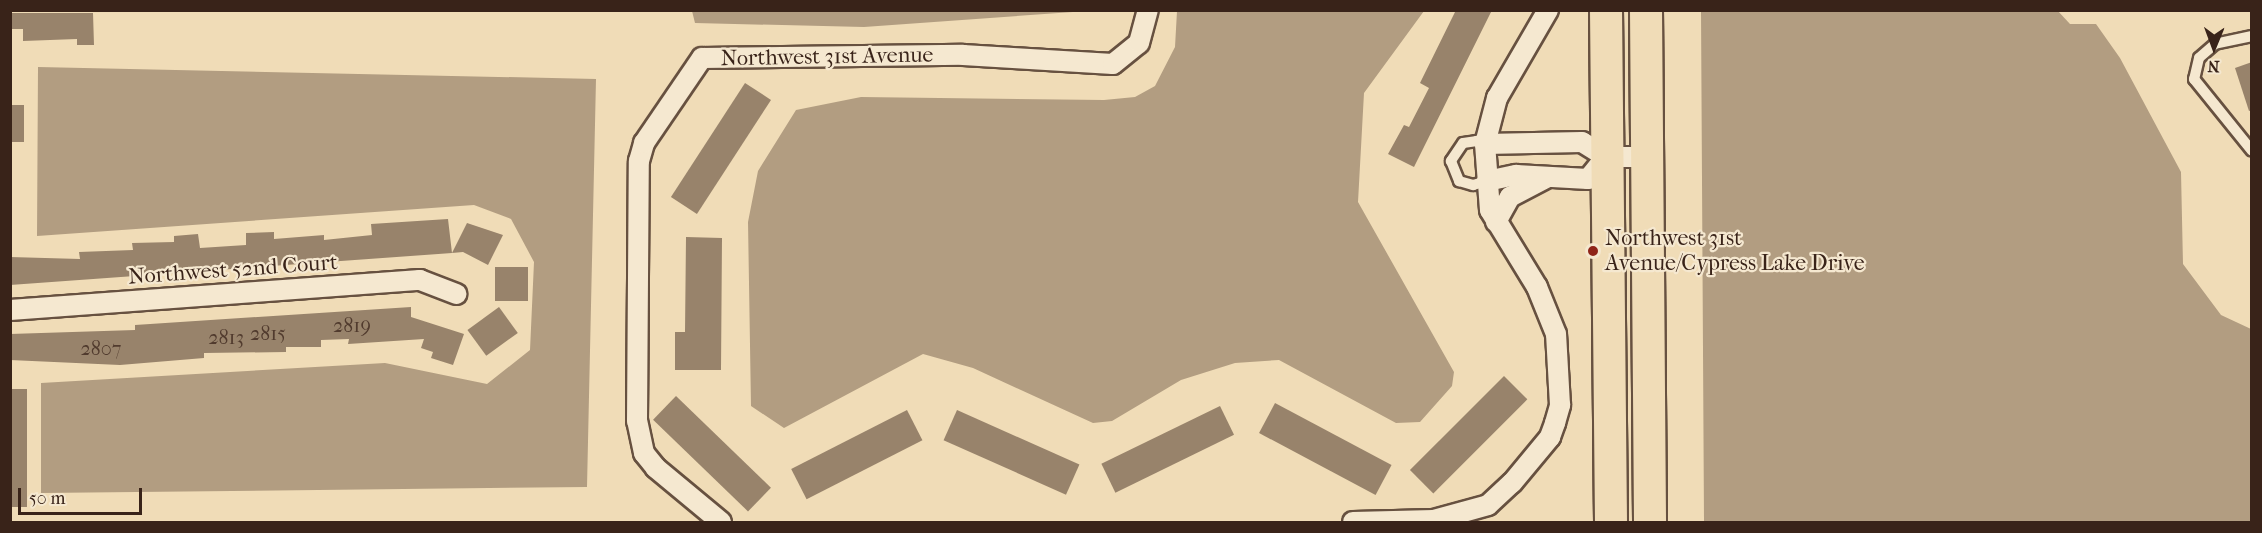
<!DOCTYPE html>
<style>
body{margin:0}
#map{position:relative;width:2262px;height:533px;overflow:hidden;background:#f0dcb7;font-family:"IM FELL French Canon",serif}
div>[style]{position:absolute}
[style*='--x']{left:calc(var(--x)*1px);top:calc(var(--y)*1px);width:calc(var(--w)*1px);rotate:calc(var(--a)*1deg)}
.water>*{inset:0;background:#b29d81}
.building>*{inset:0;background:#98836b;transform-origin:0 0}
.roads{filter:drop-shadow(2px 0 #675140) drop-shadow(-2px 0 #675140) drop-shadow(0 2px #675140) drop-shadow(0 -2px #675140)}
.lane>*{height:10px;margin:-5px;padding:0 5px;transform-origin:5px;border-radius:5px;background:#f5e8d0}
.street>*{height:20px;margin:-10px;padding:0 10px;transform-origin:10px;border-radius:10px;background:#f5e8d0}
.primary>*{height:32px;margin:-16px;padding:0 16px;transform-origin:16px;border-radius:16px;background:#f0dcb7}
.dots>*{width:16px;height:16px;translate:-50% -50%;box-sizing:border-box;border:3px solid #f5e8d0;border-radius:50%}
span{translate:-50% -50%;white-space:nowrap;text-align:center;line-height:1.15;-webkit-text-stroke:4.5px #f5e8d0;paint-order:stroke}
.number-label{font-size:20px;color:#513b2e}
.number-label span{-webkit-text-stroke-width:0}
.street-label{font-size:22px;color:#392319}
.poi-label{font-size:22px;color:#392319}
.left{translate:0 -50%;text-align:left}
.frame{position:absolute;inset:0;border:12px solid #392319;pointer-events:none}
.north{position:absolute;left:2184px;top:18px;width:60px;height:60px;-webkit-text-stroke:4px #f5e8d0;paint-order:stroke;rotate:181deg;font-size:16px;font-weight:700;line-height:24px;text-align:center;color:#392319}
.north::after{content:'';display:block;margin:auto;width:21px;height:27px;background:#392319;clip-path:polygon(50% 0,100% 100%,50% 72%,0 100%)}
.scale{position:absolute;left:18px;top:488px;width:124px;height:27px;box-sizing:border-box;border:3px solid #392319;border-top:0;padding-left:8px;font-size:18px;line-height:21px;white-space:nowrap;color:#392319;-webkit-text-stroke:4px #f5e8d0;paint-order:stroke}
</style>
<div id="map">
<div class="water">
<i style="clip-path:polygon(2057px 10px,2070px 24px,2096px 24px,2120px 58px,2181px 172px,2183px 264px,2221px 315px,2251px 329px,2251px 522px,1704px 522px,1701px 11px)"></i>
<i style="clip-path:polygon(692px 11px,692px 10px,1087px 11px,864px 27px,695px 23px)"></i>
<i style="clip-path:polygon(1177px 11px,1424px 11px,1364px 93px,1358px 202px,1454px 372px,1452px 386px,1420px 422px,1396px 423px,1279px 360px,1235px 363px,1181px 380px,1112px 421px,1093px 423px,973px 368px,923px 354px,784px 428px,751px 406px,748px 222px,758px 171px,796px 110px,861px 97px,1104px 100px,1135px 97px,1155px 86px,1175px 47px)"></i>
<i style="clip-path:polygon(38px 67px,596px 79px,587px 487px,41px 493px,41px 383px,385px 363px,487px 384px,530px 350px,534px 262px,511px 219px,474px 205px,37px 236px)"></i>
</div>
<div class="building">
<i style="clip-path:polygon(1456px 10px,1492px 10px,1414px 167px,1388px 154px,1404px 125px,1409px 127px,1429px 88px,1420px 83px)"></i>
<i style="clip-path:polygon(10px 13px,93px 13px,94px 45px,77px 45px,77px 39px,23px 41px,23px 29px,10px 29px)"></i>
<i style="clip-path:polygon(2252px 62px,2252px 110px,2249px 111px,2235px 68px)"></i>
<i style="left:745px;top:83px;width:31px;height:136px;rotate:33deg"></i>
<i style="left:10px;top:105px;width:14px;height:37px"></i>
<i style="clip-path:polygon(448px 219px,452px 253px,10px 285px,10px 257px,80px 259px,79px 252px,133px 250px,132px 243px,174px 242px,174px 236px,198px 234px,200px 248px,246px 245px,246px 233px,274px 232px,274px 239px,324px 235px,324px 240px,372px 235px,371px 224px)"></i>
<i style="clip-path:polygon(467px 223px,503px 235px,488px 265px,463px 252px,452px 253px)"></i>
<i style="clip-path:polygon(686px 237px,722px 238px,721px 370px,675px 370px,675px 332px,685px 332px)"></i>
<i style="left:495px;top:267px;width:33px;height:34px"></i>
<i style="clip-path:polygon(411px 307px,411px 317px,464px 334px,453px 365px,431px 358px,433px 352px,421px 348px,424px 339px,348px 344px,349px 339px,321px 340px,321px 347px,286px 347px,286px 352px,204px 353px,204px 358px,120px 365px,10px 360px,10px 334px,135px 330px,135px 325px)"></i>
<i style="left:499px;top:307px;width:32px;height:39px;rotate:54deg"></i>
<i style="left:1504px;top:376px;width:33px;height:133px;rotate:45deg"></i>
<i style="left:10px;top:389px;width:17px;height:118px"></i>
<i style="left:676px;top:396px;width:132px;height:33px;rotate:44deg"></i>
<i style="left:1275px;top:403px;width:132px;height:34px;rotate:28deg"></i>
<i style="left:1220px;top:406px;width:32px;height:132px;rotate:64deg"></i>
<i style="left:907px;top:410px;width:34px;height:130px;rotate:63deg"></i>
<i style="left:957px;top:410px;width:134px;height:33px;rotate:24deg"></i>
</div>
<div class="roads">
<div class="lane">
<i style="--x:2252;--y:36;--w:38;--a:168"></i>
<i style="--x:2215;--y:44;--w:21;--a:139"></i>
<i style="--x:2199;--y:58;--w:22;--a:103"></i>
<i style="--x:2194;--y:79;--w:92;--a:51.1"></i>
<i style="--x:1485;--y:144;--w:9;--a:-159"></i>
<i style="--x:1477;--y:141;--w:14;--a:172"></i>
<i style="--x:1463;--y:143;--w:22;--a:124"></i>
<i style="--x:1451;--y:161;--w:22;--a:68"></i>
<i style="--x:1459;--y:181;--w:15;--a:16"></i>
<i style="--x:1473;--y:185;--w:15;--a:-16"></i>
</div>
<div class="street">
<i style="--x:1485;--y:144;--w:97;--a:-1.2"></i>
<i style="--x:1582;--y:142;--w:28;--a:32"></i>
<i style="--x:1606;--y:157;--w:40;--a:0"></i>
<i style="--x:1487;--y:181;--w:30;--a:-12"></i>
<i style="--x:1516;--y:175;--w:72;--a:3.2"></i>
<i style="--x:1588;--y:179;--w:28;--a:-51"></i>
<i style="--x:1496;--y:222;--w:29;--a:-61"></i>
<i style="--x:1510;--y:197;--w:41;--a:-27.8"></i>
<i style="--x:10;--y:310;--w:411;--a:-4.2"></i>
<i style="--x:420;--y:280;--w:39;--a:21"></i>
<i style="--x:721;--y:522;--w:85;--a:-140.3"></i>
<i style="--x:656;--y:468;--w:19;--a:-129"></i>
<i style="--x:644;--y:453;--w:33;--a:-102"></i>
<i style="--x:637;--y:421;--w:260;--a:-89.6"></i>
<i style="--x:639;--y:161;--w:19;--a:-74"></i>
<i style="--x:644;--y:143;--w:103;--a:-55.7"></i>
<i style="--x:702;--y:58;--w:261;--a:-0.7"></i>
<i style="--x:963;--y:55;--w:150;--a:3.4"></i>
<i style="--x:1113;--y:64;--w:33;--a:-39"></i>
<i style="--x:1139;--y:43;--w:34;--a:-75"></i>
<i style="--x:1353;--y:522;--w:81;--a:-1.4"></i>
<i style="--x:1434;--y:520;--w:56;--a:-15.5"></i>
<i style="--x:1488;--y:505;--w:33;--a:-43"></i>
<i style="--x:1512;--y:483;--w:60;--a:-50.4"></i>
<i style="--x:1550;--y:437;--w:15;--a:-70"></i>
<i style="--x:1555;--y:423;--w:19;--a:-74"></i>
<i style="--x:1560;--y:405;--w:71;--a:-93.2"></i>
<i style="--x:1556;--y:334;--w:51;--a:-112"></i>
<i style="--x:1537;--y:287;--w:90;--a:-121.4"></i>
<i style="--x:1490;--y:210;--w:66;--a:-94.3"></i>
<i style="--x:1485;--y:144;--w:48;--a:-75.4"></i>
<i style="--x:1497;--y:98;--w:102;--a:-59.9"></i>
</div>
<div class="primary">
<i style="--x:1606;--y:10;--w:512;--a:89.44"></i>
<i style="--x:1646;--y:10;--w:512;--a:89.55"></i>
</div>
</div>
<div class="dots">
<i style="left:1593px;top:251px;background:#8f2418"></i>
</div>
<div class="number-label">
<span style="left:352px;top:325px">2819</span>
<span style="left:268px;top:333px">2815</span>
<span style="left:226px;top:337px">2813</span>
<span style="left:101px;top:348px">2807</span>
</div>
<div class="street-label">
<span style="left:827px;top:57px;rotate:-1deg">Northwest 31st Avenue</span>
<span style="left:233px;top:270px;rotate:-4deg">Northwest 52nd Court</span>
</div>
<div class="poi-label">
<span class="left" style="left:1605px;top:251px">Northwest 31st<br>Avenue/Cypress Lake Drive</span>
</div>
<div class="frame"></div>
<div class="north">N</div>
<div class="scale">50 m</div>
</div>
